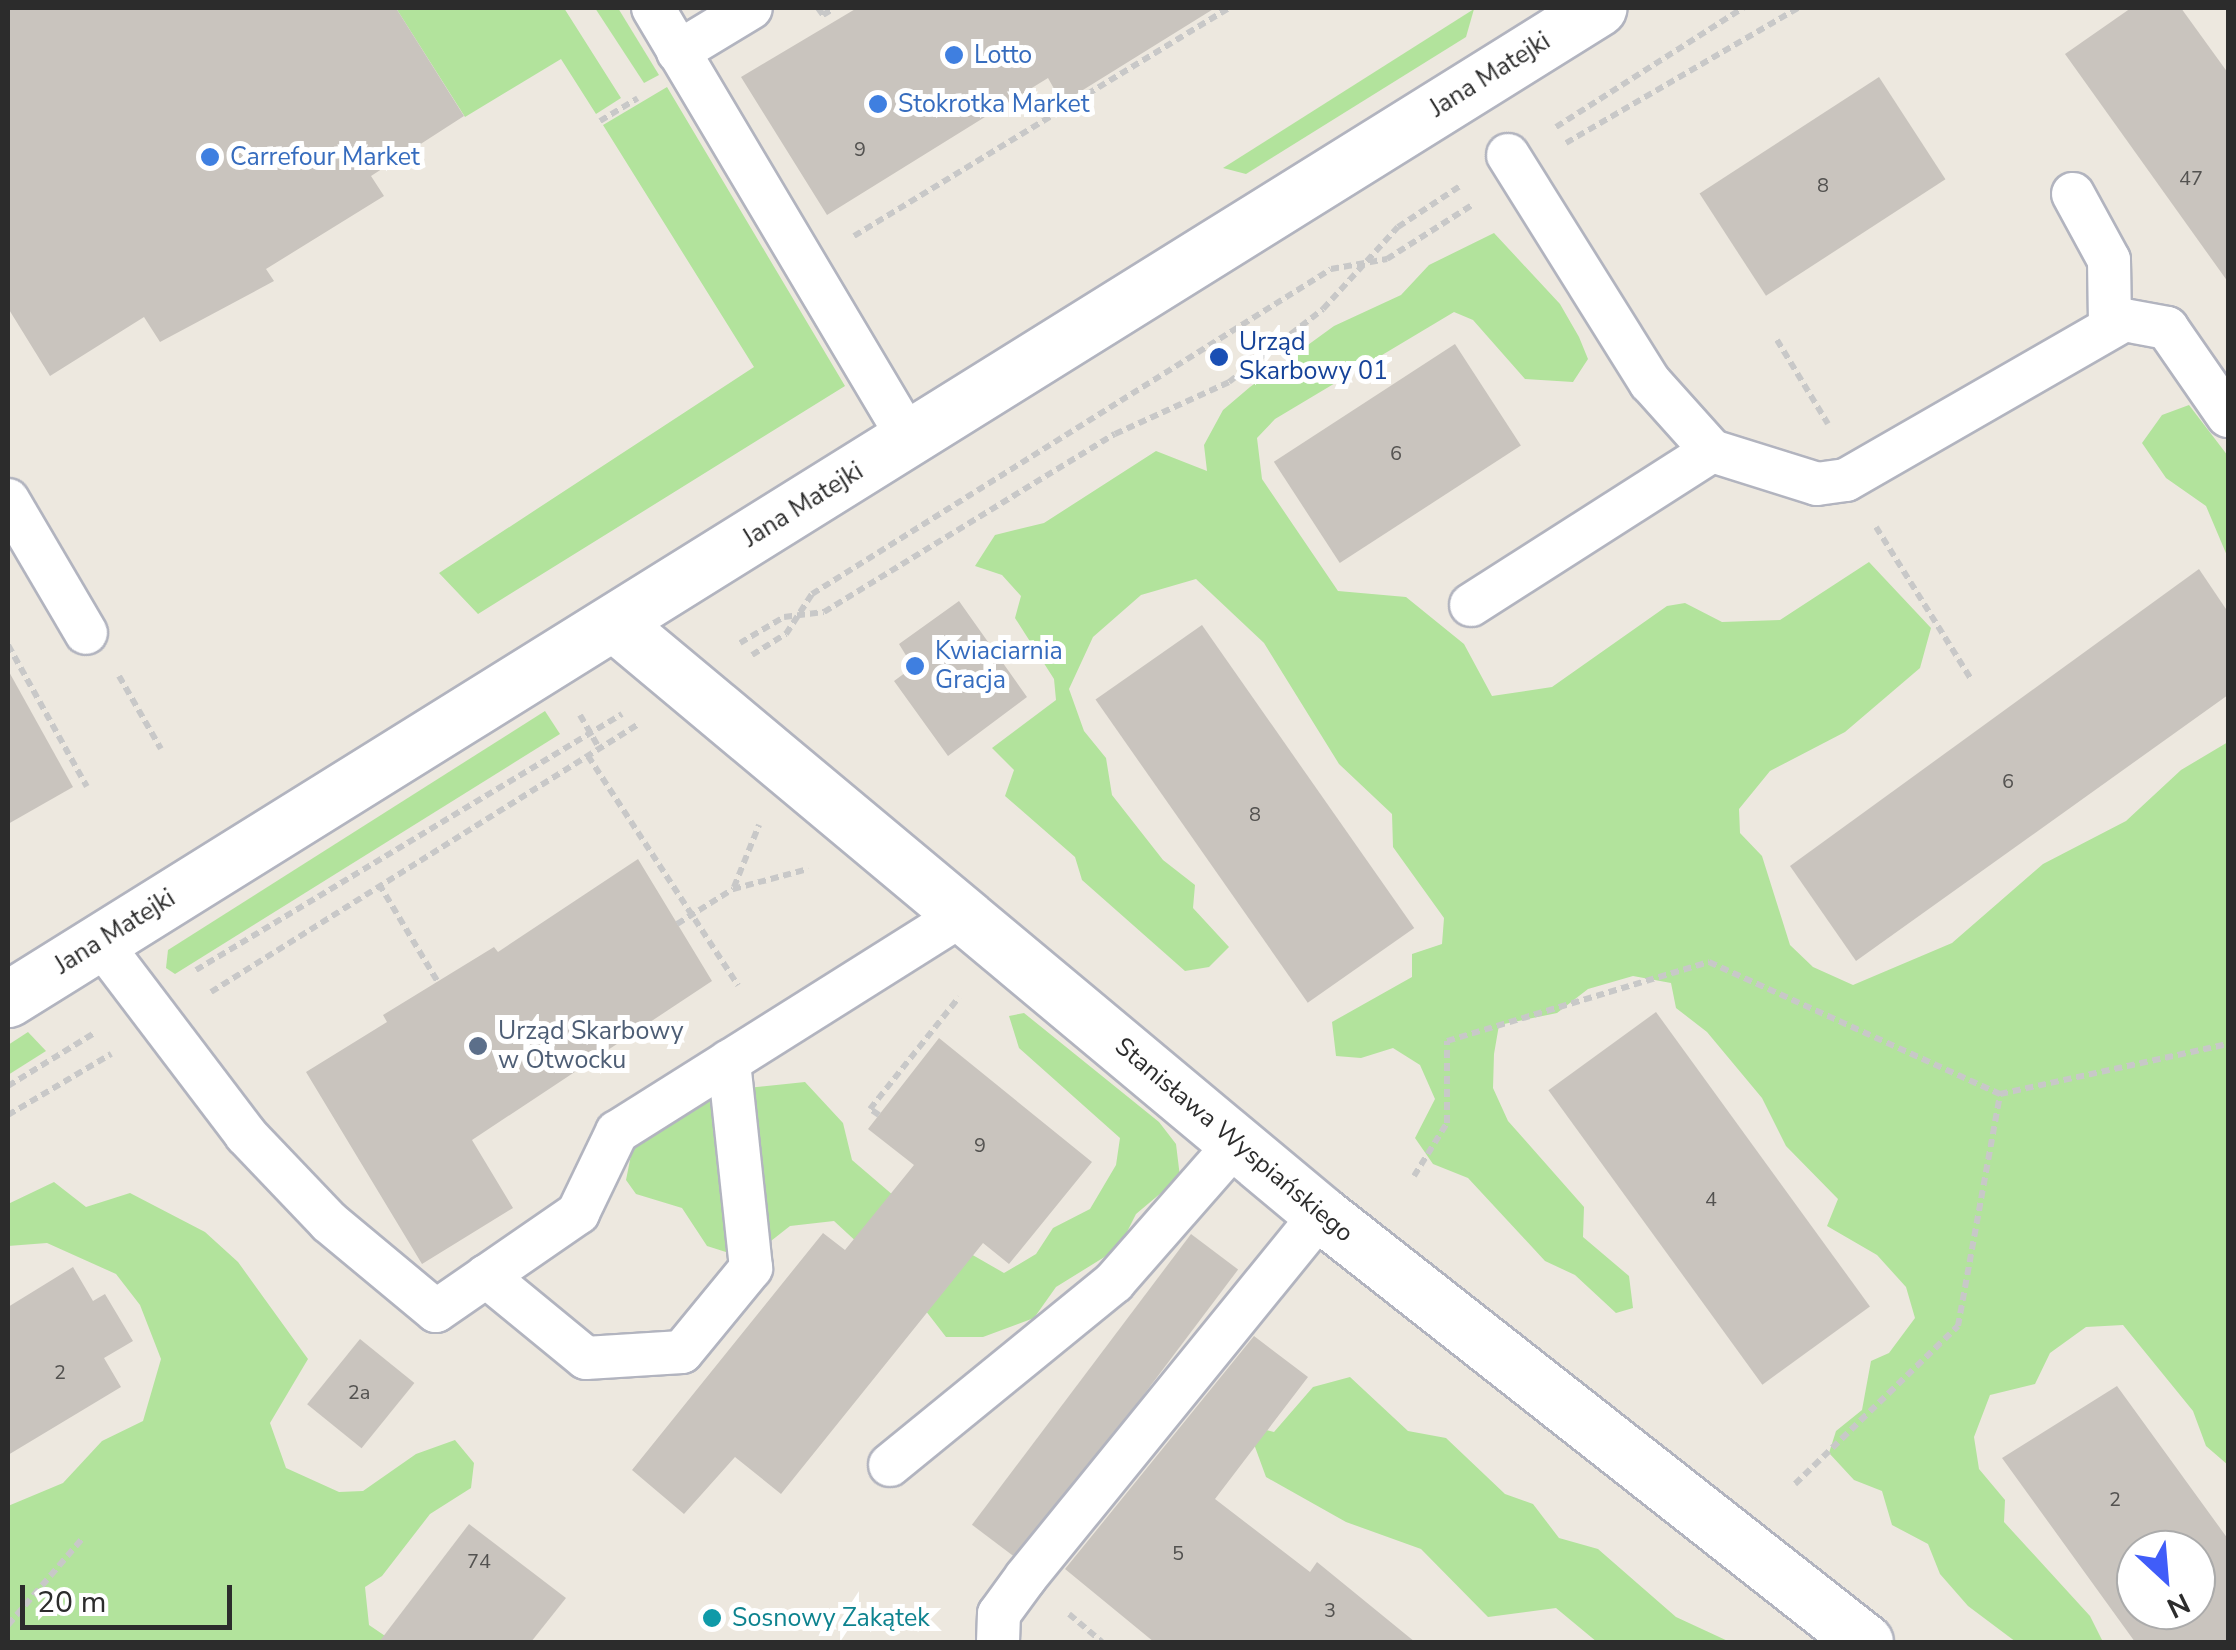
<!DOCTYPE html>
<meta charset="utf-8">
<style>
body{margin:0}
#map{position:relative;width:2236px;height:1650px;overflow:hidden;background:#ede8df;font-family:"Nunito Sans",sans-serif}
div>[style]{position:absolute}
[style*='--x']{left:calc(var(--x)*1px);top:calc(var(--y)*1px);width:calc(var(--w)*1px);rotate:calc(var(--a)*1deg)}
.green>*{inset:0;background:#b2e39c}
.building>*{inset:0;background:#c9c4be;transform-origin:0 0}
.path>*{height:6px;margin-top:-3px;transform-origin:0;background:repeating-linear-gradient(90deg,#c8c8c8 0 8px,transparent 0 13px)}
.roads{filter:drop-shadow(2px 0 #b2b4bf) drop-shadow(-2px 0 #b2b4bf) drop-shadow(0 2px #b2b4bf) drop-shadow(0 -2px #b2b4bf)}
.service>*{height:42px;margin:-21px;padding:0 21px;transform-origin:21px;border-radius:21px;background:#fff}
.minor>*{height:55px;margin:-27.5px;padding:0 27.5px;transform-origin:27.5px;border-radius:27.5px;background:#fff}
.secondary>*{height:55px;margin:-27.5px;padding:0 27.5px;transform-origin:27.5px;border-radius:27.5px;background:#fff}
.dots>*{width:28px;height:28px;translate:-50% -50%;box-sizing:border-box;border:5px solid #fff;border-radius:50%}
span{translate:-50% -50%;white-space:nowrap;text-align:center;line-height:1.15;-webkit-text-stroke:10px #fff;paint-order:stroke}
.number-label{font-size:20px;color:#535250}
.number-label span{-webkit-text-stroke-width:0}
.shop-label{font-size:25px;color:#366cbe}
.left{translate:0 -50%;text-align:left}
.street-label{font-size:25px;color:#2c2c2c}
.transit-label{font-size:25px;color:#164399}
.service-label{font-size:25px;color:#4e5e75}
.culture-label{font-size:25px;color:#0d838f}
.frame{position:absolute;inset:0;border:10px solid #2c2c2c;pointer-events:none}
.north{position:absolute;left:2116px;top:1530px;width:100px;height:100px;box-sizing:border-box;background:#fff;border:2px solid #ababab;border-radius:50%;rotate:154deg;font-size:28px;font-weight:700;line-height:40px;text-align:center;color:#2c2c2c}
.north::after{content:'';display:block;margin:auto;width:35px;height:45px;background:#405df9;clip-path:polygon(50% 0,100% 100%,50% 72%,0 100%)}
.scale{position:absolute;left:20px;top:1585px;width:212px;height:45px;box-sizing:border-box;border:5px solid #2c2c2c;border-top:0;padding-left:12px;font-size:30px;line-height:35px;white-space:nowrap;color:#2c2c2c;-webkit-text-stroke:8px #fff;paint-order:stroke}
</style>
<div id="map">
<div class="green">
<i style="clip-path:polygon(396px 8px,564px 8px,621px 98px,596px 114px,561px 59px,465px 117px)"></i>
<i style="clip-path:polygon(595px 8px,618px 8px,659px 75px,644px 83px)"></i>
<i style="clip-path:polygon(1474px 9px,1466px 37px,1246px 174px,1223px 168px)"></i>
<i style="clip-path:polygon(667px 87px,845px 386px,478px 614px,439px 573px,754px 367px,603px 125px)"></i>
<i style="clip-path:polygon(1494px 233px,1560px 304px,1579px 337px,1588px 359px,1573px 382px,1525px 379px,1473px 320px,1454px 312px,1275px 419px,1257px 438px,1262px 479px,1338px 591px,1406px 597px,1464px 644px,1492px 696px,1552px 687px,1667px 606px,1685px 603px,1722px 622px,1780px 620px,1869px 562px,1931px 628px,1920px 668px,1845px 732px,1770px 771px,1739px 809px,1740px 833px,1762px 856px,1790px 945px,1813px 967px,1853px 985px,1952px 943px,2043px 864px,2126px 821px,2181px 770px,2228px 742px,2228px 1465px,2206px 1446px,2193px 1411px,2123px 1325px,2086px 1327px,2050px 1353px,2035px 1384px,1990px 1395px,1974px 1437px,1979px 1469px,2005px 1500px,2004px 1522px,2090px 1616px,2103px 1642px,2016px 1642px,1968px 1606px,1940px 1574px,1928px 1544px,1892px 1525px,1882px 1491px,1854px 1480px,1829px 1453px,1836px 1431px,1862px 1410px,1871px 1361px,1889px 1353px,1915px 1318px,1906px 1287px,1877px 1255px,1827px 1226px,1838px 1199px,1786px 1146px,1762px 1098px,1707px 1032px,1676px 1008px,1671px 983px,1633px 976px,1588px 989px,1557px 1013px,1499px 1025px,1494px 1054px,1493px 1088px,1508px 1121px,1584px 1207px,1583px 1237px,1629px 1276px,1633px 1308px,1616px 1313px,1575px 1275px,1545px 1261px,1468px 1178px,1433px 1164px,1415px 1138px,1435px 1099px,1420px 1065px,1393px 1048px,1361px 1058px,1336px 1056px,1332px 1022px,1412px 977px,1412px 954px,1442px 944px,1444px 918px,1393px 847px,1392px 814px,1339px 764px,1264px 643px,1196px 579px,1141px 595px,1093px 637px,1069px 689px,1084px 731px,1106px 758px,1112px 795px,1163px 860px,1195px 885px,1193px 908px,1229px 947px,1209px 967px,1185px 971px,1082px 880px,1075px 857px,1005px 796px,1014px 770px,992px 748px,1056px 700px,1054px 679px,1015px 618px,1021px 596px,1002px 575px,975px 566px,995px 535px,1044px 523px,1156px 451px,1207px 471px,1204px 445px,1223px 410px,1250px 387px,1334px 326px,1401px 295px,1429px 265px)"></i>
<i style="clip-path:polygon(2189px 405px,2228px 456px,2228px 558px,2206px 506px,2166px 478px,2142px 443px,2162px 415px)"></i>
<i style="clip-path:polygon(545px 711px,560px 734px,175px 974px,166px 968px,168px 950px)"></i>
<i style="clip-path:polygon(1024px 1013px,1159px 1122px,1176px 1144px,1180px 1177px,1136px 1214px,1119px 1248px,1056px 1287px,1034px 1318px,983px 1337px,946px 1337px,912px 1293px,834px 1221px,790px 1226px,748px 1259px,707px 1246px,682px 1208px,636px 1194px,626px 1180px,633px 1145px,720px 1091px,805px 1082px,843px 1123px,852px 1160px,943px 1238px,1004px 1273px,1036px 1254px,1053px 1228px,1090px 1209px,1116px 1165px,1120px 1138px,1019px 1048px,1009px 1016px)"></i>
<i style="clip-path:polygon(28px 1032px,46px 1051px,8px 1075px,8px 1045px)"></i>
<i style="clip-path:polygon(54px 1182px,86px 1207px,130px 1193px,205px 1232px,238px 1262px,308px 1359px,270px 1423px,286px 1468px,339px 1492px,363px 1491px,416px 1454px,455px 1440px,474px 1463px,471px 1488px,430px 1514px,382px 1576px,365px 1587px,369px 1625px,394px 1642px,8px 1642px,8px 1506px,63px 1483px,102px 1441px,143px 1421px,161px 1359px,140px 1305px,116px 1274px,47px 1243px,8px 1246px,8px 1204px)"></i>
<i style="clip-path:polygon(1350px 1377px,1408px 1431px,1446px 1438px,1505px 1494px,1533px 1504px,1559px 1538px,1598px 1549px,1676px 1617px,1730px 1642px,1597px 1642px,1556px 1608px,1488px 1617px,1421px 1549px,1346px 1522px,1266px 1477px,1247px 1425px,1274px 1432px,1313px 1387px)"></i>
</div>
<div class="building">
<i style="clip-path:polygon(8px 8px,396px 8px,464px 116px,371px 176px,384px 196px,266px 269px,274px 281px,160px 342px,144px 317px,50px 376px,8px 308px)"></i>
<i style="clip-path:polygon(857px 8px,1215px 8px,1062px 103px,1048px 78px,827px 215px,741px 77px)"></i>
<i style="clip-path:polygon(2131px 8px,2181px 8px,2228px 73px,2228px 282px,2065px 54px)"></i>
<i style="left:1879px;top:77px;width:122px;height:214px;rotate:57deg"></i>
<i style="left:1455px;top:344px;width:121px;height:216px;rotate:57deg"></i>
<i style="clip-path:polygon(2199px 569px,2228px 612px,2228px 695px,1856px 961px,1790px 866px)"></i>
<i style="clip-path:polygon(959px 601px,1027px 697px,948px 756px,894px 681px,913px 667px,899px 644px)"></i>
<i style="left:1202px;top:625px;width:370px;height:130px;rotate:55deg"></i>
<i style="clip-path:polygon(8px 670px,73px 787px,8px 824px)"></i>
<i style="clip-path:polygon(638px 859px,712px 981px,472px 1140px,513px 1208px,422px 1264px,306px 1072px,387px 1022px,383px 1015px,494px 947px,498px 952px)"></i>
<i style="left:1656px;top:1012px;width:364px;height:133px;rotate:54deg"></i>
<i style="clip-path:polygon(939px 1038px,1092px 1162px,1009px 1264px,983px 1243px,781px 1494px,735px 1457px,684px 1514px,632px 1470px,823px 1233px,845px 1250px,914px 1165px,868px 1129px)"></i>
<i style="left:1191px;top:1234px;width:59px;height:364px;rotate:37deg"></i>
<i style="clip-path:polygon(73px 1267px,93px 1301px,105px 1294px,133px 1341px,104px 1358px,121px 1387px,8px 1455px,8px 1307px)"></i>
<i style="clip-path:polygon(1254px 1336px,1308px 1377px,1215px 1499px,1310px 1572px,1317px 1562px,1415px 1642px,1154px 1642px,1065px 1569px)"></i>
<i style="left:360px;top:1339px;width:70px;height:84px;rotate:39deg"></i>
<i style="clip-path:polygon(evenodd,2117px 1386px,2228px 1539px,2228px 1642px,2135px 1642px,2002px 1458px,2117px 1386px,2136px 1550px,2196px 1550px,2196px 1610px,2136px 1610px,2136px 1550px)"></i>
<i style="clip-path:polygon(469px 1524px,566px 1598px,531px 1642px,379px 1642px)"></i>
</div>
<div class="path">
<i style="--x:818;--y:8;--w:9;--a:54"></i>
<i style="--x:823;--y:15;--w:13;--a:-32"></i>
<i style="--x:600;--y:121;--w:44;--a:-31.2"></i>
<i style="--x:1556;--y:127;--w:222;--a:-32.5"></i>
<i style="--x:1566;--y:143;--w:268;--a:-30.2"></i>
<i style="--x:854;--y:236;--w:439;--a:-31.3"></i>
<i style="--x:1777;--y:340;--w:98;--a:58.7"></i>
<i style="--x:1876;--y:527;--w:179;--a:58"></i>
<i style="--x:740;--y:643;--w:51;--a:-30.6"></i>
<i style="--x:784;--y:617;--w:40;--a:-7.1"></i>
<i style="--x:824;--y:612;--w:341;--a:-31.5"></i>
<i style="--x:1115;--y:434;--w:125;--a:-24.5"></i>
<i style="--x:1229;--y:382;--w:119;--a:-37.8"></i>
<i style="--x:1323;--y:309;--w:111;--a:-47.6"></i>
<i style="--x:1398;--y:227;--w:74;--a:-33.5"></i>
<i style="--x:8;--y:645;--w:162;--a:60.9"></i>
<i style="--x:752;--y:655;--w:40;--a:-32"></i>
<i style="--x:786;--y:634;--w:48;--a:-57"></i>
<i style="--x:812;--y:594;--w:612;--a:-32.05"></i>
<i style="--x:1331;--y:269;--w:57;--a:-10.1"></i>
<i style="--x:1387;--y:259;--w:101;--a:-32.4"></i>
<i style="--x:119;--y:676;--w:84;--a:60.1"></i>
<i style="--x:580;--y:715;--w:39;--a:60"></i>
<i style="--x:588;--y:756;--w:274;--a:56.8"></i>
<i style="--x:379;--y:884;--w:114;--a:59"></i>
<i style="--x:734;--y:887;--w:67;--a:-68"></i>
<i style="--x:677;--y:924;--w:66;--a:-32"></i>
<i style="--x:733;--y:889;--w:78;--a:-14.9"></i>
<i style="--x:196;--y:970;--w:497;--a:-31"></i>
<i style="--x:211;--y:992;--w:503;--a:-32.08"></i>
<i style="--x:8;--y:1086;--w:103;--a:-31.5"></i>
<i style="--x:8;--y:1115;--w:120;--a:-30.6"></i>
<i style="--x:879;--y:1115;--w:11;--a:-146"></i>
<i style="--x:870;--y:1109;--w:143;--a:-51.5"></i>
<i style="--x:1414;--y:1176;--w:62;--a:-58.1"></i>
<i style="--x:1447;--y:1123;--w:82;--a:-90"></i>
<i style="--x:1447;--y:1041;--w:274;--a:-16.8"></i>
<i style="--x:1709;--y:962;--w:320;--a:24.4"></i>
<i style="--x:2000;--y:1094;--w:233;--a:-12.4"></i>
<i style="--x:1795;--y:1484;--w:227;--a:-44.1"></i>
<i style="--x:1958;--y:1326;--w:236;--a:-79.7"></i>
<i style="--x:1069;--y:1614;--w:43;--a:40.3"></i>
<i style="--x:8;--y:1625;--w:113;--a:-49.3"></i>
</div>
<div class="roads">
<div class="service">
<i style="--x:653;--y:8;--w:501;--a:59.29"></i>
<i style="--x:678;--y:52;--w:85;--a:-31.1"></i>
<i style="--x:1508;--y:155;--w:268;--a:58"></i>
<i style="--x:1650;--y:382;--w:93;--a:48.1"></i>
<i style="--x:1712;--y:451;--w:110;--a:17.4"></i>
<i style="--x:1817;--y:484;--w:29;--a:-8"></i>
<i style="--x:1846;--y:480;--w:321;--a:-29.9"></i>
<i style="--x:2124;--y:320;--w:44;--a:10.5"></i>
<i style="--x:2167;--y:328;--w:107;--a:55.3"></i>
<i style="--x:2073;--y:194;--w:75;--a:61.4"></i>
<i style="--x:2109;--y:260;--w:63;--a:89.1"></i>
<i style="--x:8;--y:500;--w:154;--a:59.6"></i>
<i style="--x:1471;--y:605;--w:286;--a:-32.6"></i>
<i style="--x:99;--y:941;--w:243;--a:52.8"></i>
<i style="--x:246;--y:1135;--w:120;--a:46.3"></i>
<i style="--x:329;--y:1222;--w:139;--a:39.8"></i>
<i style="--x:436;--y:1311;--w:173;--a:-34.6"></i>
<i style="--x:578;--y:1213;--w:90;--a:-64.3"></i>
<i style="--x:617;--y:1132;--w:408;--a:-32.2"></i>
<i style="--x:486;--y:1276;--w:129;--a:39.4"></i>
<i style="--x:586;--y:1358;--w:96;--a:-3.6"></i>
<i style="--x:682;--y:1352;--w:109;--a:-50.6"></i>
<i style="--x:751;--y:1268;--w:208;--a:-96.1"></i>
<i style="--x:890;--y:1465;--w:289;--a:-39.2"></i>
<i style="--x:1114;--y:1282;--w:185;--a:-48.7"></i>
<i style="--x:998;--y:1642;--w:28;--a:-88"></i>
<i style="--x:999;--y:1614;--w:46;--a:-53.9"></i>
<i style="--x:1026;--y:1577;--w:468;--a:-50.9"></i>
</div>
<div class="minor">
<i style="--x:614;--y:623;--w:921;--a:39.89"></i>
<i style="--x:1321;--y:1214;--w:692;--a:38.19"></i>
</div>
<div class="secondary">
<i style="--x:8;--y:999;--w:1874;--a:-31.93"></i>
</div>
</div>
<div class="dots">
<i style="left:954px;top:55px;background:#3f7fe0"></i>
<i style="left:878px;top:104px;background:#3f7fe0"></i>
<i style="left:210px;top:157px;background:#3f7fe0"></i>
<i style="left:1219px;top:357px;background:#1a4fb4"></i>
<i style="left:915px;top:666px;background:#3f7fe0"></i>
<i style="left:478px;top:1046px;background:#5c6f8a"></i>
<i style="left:712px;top:1618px;background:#0f9aa8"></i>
</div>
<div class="number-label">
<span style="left:860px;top:149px">9</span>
<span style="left:2191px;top:178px">47</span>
<span style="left:1823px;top:185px">8</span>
<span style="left:1396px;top:453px">6</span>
<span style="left:2008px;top:781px">6</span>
<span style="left:1255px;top:814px">8</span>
<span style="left:980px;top:1145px">9</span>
<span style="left:1711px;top:1199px">4</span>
<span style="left:60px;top:1372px">2</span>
<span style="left:359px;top:1392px">2a</span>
<span style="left:2115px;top:1499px">2</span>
<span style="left:1178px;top:1553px">5</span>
<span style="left:479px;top:1561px">74</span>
<span style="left:1330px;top:1610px">3</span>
</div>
<div class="shop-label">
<span class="left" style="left:974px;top:55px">Lotto</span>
<span class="left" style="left:898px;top:104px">Stokrotka Market</span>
<span class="left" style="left:230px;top:157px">Carrefour Market</span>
<span class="left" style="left:935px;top:666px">Kwiaciarnia<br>Gracja</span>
</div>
<div class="street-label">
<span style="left:1490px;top:75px;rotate:-32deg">Jana Matejki</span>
<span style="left:803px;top:505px;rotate:-32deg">Jana Matejki</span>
<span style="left:115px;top:932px;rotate:-32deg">Jana Matejki</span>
<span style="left:1234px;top:1140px;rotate:40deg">Stanisława Wyspiańskiego</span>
</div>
<div class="transit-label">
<span class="left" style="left:1239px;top:357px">Urząd<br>Skarbowy 01</span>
</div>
<div class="service-label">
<span class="left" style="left:498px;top:1046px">Urząd Skarbowy<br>w Otwocku</span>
</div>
<div class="culture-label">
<span class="left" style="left:732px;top:1618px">Sosnowy Zakątek</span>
</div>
<div class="frame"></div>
<div class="north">N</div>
<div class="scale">20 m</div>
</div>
